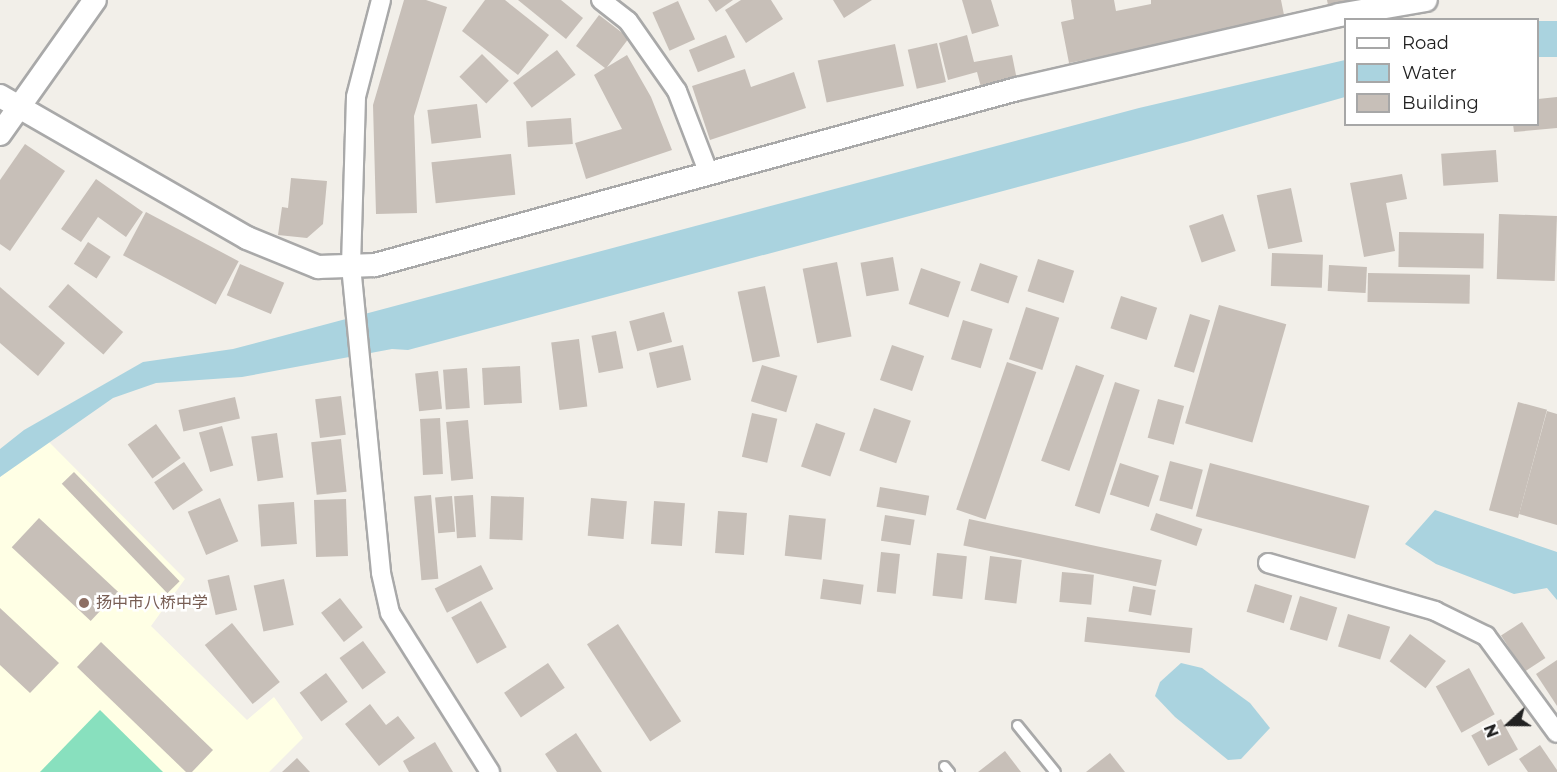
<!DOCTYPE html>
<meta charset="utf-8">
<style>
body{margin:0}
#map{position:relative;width:1557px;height:772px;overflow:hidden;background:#f2efe9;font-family:Montserrat,"Noto Sans SC",sans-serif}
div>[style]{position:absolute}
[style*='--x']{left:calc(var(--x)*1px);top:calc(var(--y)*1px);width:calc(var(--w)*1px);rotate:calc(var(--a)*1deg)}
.education>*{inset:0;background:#ffffe5}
.pitch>*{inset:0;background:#88e0be}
.water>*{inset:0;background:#aad3df;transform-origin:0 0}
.building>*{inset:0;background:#c7bfb8;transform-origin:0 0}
.roads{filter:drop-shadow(2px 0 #a9a9a9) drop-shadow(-2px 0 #a9a9a9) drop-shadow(0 2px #a9a9a9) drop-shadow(0 -2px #a9a9a9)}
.service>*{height:9px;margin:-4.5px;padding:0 4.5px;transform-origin:4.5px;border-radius:4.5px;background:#fff}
.minor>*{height:18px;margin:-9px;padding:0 9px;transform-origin:9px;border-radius:9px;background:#fff}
.tertiary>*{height:22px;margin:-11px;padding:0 11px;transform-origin:11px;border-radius:11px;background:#fff}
.dots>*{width:16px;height:16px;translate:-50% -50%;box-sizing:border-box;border:3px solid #fff;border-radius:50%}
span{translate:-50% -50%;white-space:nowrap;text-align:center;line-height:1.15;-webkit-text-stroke:5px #fff;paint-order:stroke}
.education-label{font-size:16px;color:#785e54}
.left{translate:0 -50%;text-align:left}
.legend{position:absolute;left:1344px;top:18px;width:195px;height:108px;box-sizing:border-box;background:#fff;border:2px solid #a7a7a7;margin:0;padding:8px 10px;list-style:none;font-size:18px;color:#222}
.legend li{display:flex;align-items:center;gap:12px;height:30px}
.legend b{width:30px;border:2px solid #a7a7a7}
.north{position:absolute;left:1479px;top:694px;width:60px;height:60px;-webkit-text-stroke:4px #fff;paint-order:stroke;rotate:249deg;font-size:16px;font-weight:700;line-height:24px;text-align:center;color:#222}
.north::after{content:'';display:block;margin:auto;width:21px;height:27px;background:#222;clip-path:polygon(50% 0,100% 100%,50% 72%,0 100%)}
</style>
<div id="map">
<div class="education">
<i style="clip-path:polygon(48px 441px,185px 579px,151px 626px,247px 720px,274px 697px,303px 738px,269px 772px,0 772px,0 477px)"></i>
</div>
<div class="pitch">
<i style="clip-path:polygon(100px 710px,163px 772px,40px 772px)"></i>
</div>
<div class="water">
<i style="left:1557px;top:21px;width:36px;height:19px;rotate:90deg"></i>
<i style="clip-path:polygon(1345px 60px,1345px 97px,1190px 141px,408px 350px,392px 349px,242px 377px,156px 383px,113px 398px,0 477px,0 449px,24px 430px,143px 362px,233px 349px,1139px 108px)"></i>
<i style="clip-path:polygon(1435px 510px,1557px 552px,1557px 600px,1547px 588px,1514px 594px,1436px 564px,1405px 544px)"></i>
<i style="clip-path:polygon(1181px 663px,1202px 668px,1250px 703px,1270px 728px,1241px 759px,1228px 760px,1175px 717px,1155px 696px,1160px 682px)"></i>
</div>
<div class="building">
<i style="clip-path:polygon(404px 0,426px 0,447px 7px,414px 116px,417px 213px,376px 214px,373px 105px)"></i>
<i style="clip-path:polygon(485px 0,505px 0,549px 35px,518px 75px,462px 31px)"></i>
<i style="clip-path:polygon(518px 0,561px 0,583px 18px,566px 39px)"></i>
<i style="clip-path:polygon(708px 0,733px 0,716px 12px)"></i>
<i style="clip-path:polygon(741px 0,771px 0,783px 19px,746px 43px,725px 10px)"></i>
<i style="clip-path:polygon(833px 0,872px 0,844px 18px)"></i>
<i style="clip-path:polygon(962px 0,991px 0,999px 26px,972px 34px)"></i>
<i style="clip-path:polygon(1071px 0,1114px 0,1116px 11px,1151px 4px,1151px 0,1281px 0,1285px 20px,1069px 63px,1061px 22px,1074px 19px)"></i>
<i style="clip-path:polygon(1327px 0,1376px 0,1329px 10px)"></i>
<i style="left:678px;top:1px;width:42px;height:28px;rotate:66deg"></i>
<i style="clip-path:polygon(599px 15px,629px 38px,607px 67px,627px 55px,651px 97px,672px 150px,586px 179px,575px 143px,622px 129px,594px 75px,605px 68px,576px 46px)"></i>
<i style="left:726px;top:35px;width:24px;height:40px;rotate:68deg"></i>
<i style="clip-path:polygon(967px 35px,974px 62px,1012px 55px,1017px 80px,981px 87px,977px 72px,948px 80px,939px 43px)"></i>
<i style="left:937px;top:43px;width:40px;height:30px;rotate:77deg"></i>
<i style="left:895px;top:44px;width:43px;height:79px;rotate:78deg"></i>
<i style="left:557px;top:50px;width:31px;height:55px;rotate:53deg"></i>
<i style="left:482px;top:54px;width:38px;height:32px;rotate:45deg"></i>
<i style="clip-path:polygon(745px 69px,751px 87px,794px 72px,806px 108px,710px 140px,692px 86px)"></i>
<i style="clip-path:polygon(1557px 97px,1557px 128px,1514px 132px,1513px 124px,1538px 124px,1538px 99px)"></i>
<i style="left:477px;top:104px;width:34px;height:50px;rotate:83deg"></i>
<i style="left:571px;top:118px;width:26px;height:45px;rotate:86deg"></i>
<i style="clip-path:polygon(25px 144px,65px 171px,10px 251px,0 244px,0 180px)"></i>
<i style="left:1496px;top:150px;width:32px;height:55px;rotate:86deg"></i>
<i style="left:511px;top:154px;width:41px;height:80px;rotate:84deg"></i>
<i style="clip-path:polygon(1402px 174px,1407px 199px,1386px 203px,1395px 251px,1364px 257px,1350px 183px)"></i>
<i style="clip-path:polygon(291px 178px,327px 181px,323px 224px,307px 238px,278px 235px,282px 207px,288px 208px)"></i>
<i style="clip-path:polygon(96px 179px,143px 212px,126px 237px,98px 217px,81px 242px,61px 229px)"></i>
<i style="left:1291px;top:188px;width:55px;height:35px;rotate:78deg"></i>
<i style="left:146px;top:212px;width:105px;height:49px;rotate:28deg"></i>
<i style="left:1223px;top:214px;width:39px;height:36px;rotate:71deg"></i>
<i style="left:1499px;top:214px;width:58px;height:65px;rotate:2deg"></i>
<i style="left:1399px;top:232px;width:85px;height:35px;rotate:1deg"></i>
<i style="left:88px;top:242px;width:27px;height:26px;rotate:33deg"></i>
<i style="left:1272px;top:253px;width:51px;height:33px;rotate:2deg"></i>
<i style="left:893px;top:257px;width:34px;height:33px;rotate:80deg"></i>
<i style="left:1038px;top:259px;width:38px;height:34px;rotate:18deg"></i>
<i style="left:837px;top:262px;width:76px;height:35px;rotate:79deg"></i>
<i style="left:980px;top:263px;width:40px;height:29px;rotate:19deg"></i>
<i style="left:240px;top:264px;width:48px;height:34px;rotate:23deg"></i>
<i style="left:1329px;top:265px;width:38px;height:26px;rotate:3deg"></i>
<i style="left:921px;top:268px;width:42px;height:38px;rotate:19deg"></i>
<i style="left:1368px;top:273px;width:102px;height:29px;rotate:1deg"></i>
<i style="left:68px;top:284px;width:73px;height:30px;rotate:41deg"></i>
<i style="left:765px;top:286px;width:72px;height:28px;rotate:78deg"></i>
<i style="clip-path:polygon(0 287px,65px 343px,38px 376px,0 343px)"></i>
<i style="left:1121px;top:296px;width:38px;height:34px;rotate:18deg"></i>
<i style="left:1219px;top:305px;width:70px;height:123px;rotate:16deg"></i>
<i style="left:1026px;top:307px;width:35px;height:55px;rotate:18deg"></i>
<i style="left:664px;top:312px;width:31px;height:36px;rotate:75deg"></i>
<i style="left:1190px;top:314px;width:21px;height:55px;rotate:17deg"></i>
<i style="left:963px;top:320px;width:31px;height:41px;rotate:17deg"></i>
<i style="left:616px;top:331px;width:38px;height:25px;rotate:79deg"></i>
<i style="left:579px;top:339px;width:68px;height:28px;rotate:83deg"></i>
<i style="left:683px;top:345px;width:36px;height:35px;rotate:77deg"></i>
<i style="left:892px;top:345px;width:34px;height:37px;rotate:19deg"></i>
<i style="left:1007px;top:362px;width:31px;height:156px;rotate:19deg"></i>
<i style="left:762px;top:365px;width:37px;height:38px;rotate:17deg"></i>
<i style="left:1076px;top:365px;width:30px;height:102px;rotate:20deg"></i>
<i style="left:520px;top:366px;width:37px;height:38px;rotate:87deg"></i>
<i style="left:467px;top:368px;width:40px;height:24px;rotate:86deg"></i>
<i style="left:438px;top:371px;width:38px;height:23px;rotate:84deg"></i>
<i style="left:1115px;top:382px;width:26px;height:130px;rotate:18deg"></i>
<i style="left:341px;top:396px;width:39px;height:26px;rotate:83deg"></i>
<i style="left:235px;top:397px;width:22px;height:58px;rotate:77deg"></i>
<i style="left:1158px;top:399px;width:27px;height:40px;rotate:15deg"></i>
<i style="left:1518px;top:402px;width:30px;height:112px;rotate:15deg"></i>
<i style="left:874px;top:408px;width:39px;height:45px;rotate:19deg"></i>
<i style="clip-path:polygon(1547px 411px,1557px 414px,1557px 525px,1519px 514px)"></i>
<i style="left:752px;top:413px;width:26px;height:45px;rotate:13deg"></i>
<i style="left:440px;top:418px;width:56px;height:20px;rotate:87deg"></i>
<i style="left:468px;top:420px;width:59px;height:22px;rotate:85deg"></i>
<i style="left:816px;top:423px;width:31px;height:46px;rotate:19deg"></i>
<i style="left:156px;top:424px;width:42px;height:35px;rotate:54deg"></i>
<i style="left:222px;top:426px;width:41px;height:24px;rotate:74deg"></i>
<i style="left:277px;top:433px;width:45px;height:26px;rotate:82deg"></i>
<i style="left:341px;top:439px;width:53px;height:30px;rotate:84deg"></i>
<i style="left:1170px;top:461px;width:34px;height:41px;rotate:15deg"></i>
<i style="left:184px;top:462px;width:34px;height:36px;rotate:56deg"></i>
<i style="left:1120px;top:463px;width:41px;height:33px;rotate:18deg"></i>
<i style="left:1210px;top:463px;width:165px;height:55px;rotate:15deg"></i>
<i style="left:74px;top:472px;width:152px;height:17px;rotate:46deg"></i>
<i style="left:880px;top:487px;width:50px;height:20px;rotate:10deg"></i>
<i style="left:431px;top:495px;width:84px;height:17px;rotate:85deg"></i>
<i style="left:473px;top:495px;width:42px;height:19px;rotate:86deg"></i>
<i style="left:452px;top:496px;width:36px;height:17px;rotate:85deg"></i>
<i style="left:491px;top:496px;width:33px;height:43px;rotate:2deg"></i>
<i style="left:220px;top:498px;width:47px;height:35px;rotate:67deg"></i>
<i style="left:591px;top:498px;width:36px;height:38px;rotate:5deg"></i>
<i style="left:346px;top:499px;width:57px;height:32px;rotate:88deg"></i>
<i style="left:654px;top:501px;width:31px;height:43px;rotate:4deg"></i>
<i style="left:294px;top:502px;width:42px;height:36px;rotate:86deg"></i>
<i style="left:718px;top:511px;width:29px;height:42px;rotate:4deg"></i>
<i style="left:1156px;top:513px;width:49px;height:18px;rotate:19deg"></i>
<i style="left:789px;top:515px;width:37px;height:41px;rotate:6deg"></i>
<i style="left:885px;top:515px;width:30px;height:26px;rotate:9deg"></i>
<i style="left:39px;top:518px;width:108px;height:40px;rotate:43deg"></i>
<i style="left:969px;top:519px;width:197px;height:27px;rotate:12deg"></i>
<i style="left:881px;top:552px;width:19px;height:40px;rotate:6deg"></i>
<i style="left:937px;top:553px;width:30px;height:43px;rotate:6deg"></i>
<i style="left:990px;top:556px;width:32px;height:44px;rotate:7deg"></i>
<i style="left:481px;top:565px;width:27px;height:52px;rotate:63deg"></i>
<i style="left:1062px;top:572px;width:32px;height:30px;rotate:5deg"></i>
<i style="left:229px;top:575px;width:36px;height:22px;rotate:77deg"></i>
<i style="left:284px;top:579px;width:47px;height:31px;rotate:78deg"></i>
<i style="left:823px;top:579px;width:41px;height:20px;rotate:8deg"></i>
<i style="left:1255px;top:584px;width:39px;height:29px;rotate:17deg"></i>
<i style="left:1133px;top:586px;width:23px;height:26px;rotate:10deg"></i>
<i style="left:1300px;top:596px;width:39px;height:35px;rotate:17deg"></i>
<i style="left:340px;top:598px;width:37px;height:24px;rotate:52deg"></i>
<i style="left:481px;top:601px;width:53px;height:34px;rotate:61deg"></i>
<i style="clip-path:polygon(0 608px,59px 663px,30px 693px,0 665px)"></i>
<i style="left:1348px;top:614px;width:44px;height:34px;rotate:17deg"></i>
<i style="left:1087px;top:617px;width:106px;height:25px;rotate:6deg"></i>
<i style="left:1522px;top:622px;width:43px;height:25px;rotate:57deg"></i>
<i style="left:232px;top:623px;width:76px;height:35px;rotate:51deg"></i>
<i style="left:618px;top:624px;width:116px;height:37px;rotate:57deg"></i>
<i style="left:1410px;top:634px;width:45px;height:34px;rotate:37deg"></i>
<i style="left:363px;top:641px;width:39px;height:29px;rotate:54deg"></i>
<i style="clip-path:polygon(101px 642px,213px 750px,192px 772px,186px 772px,77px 667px)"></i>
<i style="clip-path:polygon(1557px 660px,1557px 706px,1536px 674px)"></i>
<i style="left:548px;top:663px;width:30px;height:53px;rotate:56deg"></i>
<i style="left:1469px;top:668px;width:53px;height:38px;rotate:61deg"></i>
<i style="left:326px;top:673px;width:36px;height:33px;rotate:53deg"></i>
<i style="clip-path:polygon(370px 704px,386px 725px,398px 716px,415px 738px,379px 766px,345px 724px)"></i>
<i style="left:1501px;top:719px;width:35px;height:34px;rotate:61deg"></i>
<i style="clip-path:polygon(576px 733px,602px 772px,557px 772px,545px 754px)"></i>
<i style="clip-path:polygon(435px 742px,453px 772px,409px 772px,403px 761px)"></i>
<i style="clip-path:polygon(1540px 745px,1557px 770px,1557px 772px,1528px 772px,1519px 759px)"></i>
<i style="clip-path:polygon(1005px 751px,1021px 772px,978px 772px)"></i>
<i style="clip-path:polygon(1110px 753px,1125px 772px,1086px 772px)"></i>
<i style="clip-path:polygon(297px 758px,310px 772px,282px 772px)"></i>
</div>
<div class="roads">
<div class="service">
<i style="--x:1017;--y:725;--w:60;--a:51"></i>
<i style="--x:944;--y:766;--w:8;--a:50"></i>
</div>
<div class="minor">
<i style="--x:381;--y:0;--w:100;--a:104.5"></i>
<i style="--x:356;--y:97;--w:169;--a:91.7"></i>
<i style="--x:351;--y:266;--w:308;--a:84.4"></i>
<i style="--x:381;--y:573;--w:41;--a:77.3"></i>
<i style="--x:390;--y:613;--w:188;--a:57.8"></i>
<i style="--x:601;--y:0;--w:34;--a:38"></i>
<i style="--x:628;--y:21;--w:85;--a:55"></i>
<i style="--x:677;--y:91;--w:89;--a:68.9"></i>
<i style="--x:1268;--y:563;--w:174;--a:16"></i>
<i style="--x:1435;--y:611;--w:57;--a:26.1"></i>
<i style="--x:1486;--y:636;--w:120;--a:53.8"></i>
</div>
<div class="tertiary">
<i style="--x:0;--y:96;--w:285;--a:29.9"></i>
<i style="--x:247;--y:238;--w:77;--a:22.2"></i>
<i style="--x:318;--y:267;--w:57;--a:-2"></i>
<i style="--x:375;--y:265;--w:666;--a:-15.33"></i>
<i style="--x:1017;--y:89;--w:330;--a:-12.9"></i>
<i style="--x:1339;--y:15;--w:88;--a:-9.8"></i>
<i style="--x:0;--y:134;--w:164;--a:-54.7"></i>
</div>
</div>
<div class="dots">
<i style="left:84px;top:603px;background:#8d6e63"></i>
</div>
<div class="education-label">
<span class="left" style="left:96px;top:603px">扬中市八桥中学</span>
</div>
<ul class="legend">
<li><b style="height:8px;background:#fff"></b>Road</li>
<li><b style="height:16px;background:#aad3df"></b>Water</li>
<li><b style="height:16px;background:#c7bfb8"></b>Building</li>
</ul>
<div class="north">N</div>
</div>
